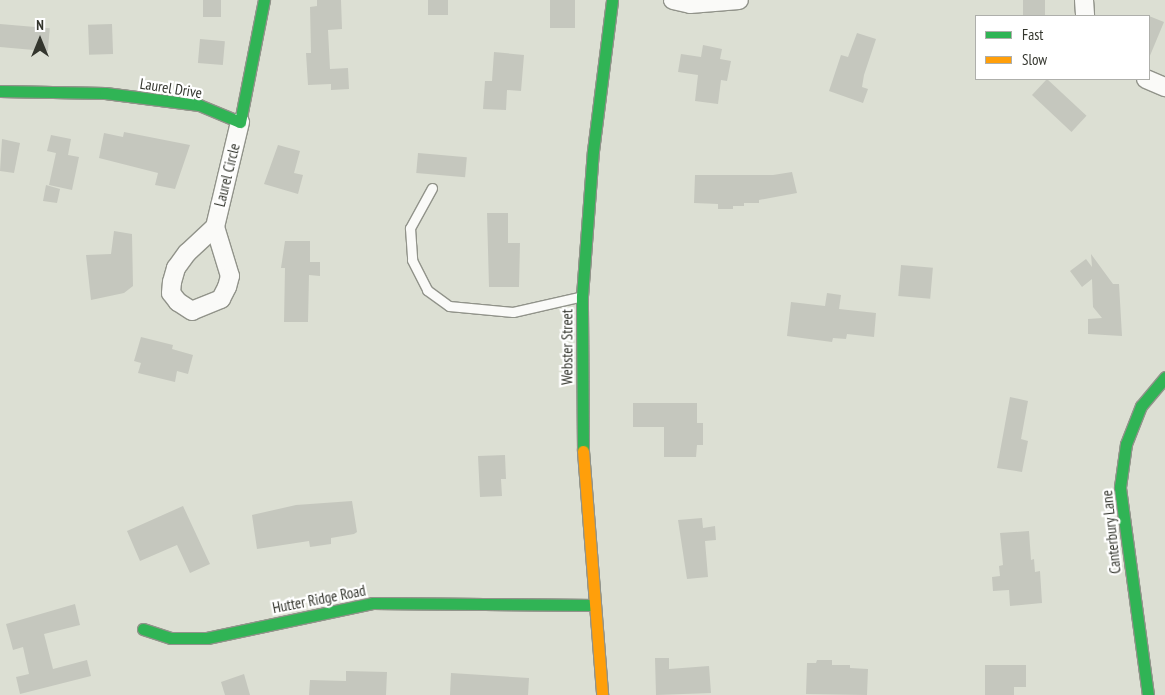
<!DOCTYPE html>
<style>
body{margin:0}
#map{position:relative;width:1165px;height:695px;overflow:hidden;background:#dcdfd3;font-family:"PT Sans Narrow",sans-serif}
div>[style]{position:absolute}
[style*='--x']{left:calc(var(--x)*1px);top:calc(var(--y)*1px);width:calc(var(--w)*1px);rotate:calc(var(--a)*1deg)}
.building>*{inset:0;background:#c5c7be;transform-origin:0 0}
.roads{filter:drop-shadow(1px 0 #91938a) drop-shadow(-1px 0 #91938a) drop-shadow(0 1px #91938a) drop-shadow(0 -1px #91938a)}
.lane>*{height:9px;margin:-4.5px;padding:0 4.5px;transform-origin:4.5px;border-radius:4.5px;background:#fafaf8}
.street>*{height:18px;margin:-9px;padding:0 9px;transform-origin:9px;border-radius:9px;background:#fafaf8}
.fast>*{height:11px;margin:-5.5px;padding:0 5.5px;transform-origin:5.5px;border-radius:5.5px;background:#30b455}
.slow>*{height:11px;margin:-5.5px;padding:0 5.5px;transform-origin:5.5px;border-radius:5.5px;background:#ff9f0a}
span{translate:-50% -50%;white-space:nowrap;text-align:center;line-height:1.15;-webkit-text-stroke:4.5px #fff;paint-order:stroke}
.street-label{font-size:15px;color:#34362e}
.legend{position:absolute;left:975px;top:15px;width:175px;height:65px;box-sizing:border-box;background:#fff;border:1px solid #aeafab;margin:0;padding:6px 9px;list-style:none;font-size:15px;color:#34362e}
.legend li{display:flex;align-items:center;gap:10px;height:25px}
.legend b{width:25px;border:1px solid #aeafab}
.north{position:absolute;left:15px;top:15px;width:50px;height:50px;-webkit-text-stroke:4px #fff;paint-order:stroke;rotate:0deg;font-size:14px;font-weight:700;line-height:20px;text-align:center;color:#34362e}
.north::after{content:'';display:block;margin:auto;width:18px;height:22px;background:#34362e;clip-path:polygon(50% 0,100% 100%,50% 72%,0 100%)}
</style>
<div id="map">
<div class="building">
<i style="left:203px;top:0;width:18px;height:17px"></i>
<i style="clip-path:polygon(317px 0,341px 0,342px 29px,328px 30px,330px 69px,348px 68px,349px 89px,331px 90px,331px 84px,308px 85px,306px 53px,311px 53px,310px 7px,317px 6px)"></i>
<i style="left:428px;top:0;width:20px;height:15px"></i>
<i style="left:550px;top:0;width:25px;height:28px"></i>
<i style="left:1023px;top:0;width:22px;height:16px"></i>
<i style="clip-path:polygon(1149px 16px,1164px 22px,1149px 58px)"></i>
<i style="left:0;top:24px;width:50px;height:23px;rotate:5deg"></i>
<i style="left:112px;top:24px;width:30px;height:24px;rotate:88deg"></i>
<i style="clip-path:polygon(857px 33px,876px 39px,864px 75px,862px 87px,868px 89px,863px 103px,829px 91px,841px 55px,848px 57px)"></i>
<i style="left:200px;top:39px;width:25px;height:24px;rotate:5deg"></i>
<i style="clip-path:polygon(703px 45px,722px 49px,720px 59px,731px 61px,727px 81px,721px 80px,718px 104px,695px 101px,698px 75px,678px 72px,681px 54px,701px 57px)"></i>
<i style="clip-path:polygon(494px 52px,524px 55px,521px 91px,507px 90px,506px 110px,483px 109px,485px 81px,492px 81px)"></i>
<i style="left:1047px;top:79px;width:54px;height:22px;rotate:43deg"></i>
<i style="clip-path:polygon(124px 132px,190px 145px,175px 189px,155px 185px,158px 173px,99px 158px,104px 133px,123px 137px)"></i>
<i style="clip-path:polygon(51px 135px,71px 139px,68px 155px,79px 157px,72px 190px,49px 185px,56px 153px,47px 151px)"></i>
<i style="clip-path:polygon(2px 139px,20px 143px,14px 173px,0 171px)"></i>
<i style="clip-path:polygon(278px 145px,300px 151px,294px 173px,303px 175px,298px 194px,264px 184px)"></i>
<i style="left:418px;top:153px;width:49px;height:20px;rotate:5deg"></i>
<i style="clip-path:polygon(792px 172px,797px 193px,759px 200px,759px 203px,744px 203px,744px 206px,733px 206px,733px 209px,718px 209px,718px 204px,694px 203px,695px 175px,773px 175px)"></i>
<i style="clip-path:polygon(46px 185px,60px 189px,57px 203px,43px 201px)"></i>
<i style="clip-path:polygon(487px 213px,508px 213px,508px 243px,520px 243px,519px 287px,489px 287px)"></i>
<i style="clip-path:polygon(114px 231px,132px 234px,133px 286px,124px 293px,91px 300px,86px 255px,111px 254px)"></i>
<i style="clip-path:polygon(285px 241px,310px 241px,310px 262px,320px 262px,320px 276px,309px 275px,308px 322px,284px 322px,285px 268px,281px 268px)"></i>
<i style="clip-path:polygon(1091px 254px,1113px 284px,1119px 284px,1122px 336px,1088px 334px,1088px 319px,1102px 318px,1093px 307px,1092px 279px,1082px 287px,1070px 271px,1086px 259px,1092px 267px)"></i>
<i style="left:901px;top:265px;width:32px;height:31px;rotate:5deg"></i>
<i style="clip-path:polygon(827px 293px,841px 295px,839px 309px,876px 313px,874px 337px,847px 334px,846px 339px,833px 338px,832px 342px,787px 336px,791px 302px,825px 306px)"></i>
<i style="clip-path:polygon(141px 337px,173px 345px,172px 349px,193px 355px,188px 374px,177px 371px,175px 382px,138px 373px,141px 363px,134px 361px)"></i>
<i style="clip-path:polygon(1010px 397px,1028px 401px,1021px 439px,1028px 441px,1022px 472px,997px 468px)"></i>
<i style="clip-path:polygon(633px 403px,697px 403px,697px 423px,703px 423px,703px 445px,697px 445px,696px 457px,664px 457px,664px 427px,633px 427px)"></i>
<i style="clip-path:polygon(505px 455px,506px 479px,501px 479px,502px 496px,480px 497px,478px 456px)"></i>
<i style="clip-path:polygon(352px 501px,357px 532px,354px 534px,331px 538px,331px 544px,310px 547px,309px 541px,257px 549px,252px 515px,296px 505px)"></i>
<i style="clip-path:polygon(183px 506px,210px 564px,190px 573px,177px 545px,140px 561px,127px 531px)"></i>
<i style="clip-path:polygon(702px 518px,703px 528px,715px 526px,716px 540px,705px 541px,708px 577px,687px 579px,678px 520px)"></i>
<i style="clip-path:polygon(1029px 531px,1031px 560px,1034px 559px,1035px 572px,1040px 571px,1042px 603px,1010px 606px,1009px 590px,993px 591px,992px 577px,1000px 576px,999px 566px,1003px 565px,1000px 533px)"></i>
<i style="clip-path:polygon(75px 604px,80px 625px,44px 634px,53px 669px,87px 660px,91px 676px,20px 694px,16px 677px,29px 674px,23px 647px,13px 650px,6px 624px)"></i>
<i style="clip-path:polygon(655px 658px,669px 658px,669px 669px,709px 666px,711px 693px,656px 695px)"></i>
<i style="clip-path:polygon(817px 660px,832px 660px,832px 665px,850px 665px,850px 668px,868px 669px,867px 695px,806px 694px,807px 663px,816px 663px)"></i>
<i style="clip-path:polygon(985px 665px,1026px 665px,1026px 687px,1014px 687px,1014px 695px,985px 695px)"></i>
<i style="clip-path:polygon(346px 671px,387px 672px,386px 695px,309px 695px,310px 680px,346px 681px)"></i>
<i style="clip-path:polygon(451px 673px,529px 678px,528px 695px,450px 695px)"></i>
<i style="clip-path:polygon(244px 674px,250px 695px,225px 695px,221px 682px)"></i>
</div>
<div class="roads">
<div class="lane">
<i style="--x:432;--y:188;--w:46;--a:118.8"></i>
<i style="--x:410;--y:228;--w:32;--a:86"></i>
<i style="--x:412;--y:260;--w:34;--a:63"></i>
<i style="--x:427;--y:290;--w:27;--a:36"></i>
<i style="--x:449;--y:306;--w:64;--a:5.4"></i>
<i style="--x:513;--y:312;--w:68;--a:-12.8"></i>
</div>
<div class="street">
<i style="--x:673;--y:0;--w:17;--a:13"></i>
<i style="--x:690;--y:4;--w:49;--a:-4.7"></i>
<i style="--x:1084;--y:0;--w:16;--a:86"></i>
<i style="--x:1146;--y:79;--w:21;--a:23"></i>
<i style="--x:215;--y:227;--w:51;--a:73"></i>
<i style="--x:230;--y:276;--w:11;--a:105"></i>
<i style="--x:227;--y:287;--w:13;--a:117"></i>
<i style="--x:221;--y:299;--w:31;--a:158"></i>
<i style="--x:192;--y:311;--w:17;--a:-147"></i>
<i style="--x:178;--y:302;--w:11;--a:-128"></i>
<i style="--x:171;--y:293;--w:11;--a:-85"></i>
<i style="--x:172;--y:282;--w:15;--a:-74"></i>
<i style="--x:176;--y:268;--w:19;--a:-54"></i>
<i style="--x:187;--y:253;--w:38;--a:-43"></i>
<i style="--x:215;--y:227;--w:108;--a:-76.6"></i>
</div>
<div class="fast">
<i style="--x:0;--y:91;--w:105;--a:1.1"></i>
<i style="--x:105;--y:93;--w:95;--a:7.3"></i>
<i style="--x:199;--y:105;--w:44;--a:22.5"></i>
<i style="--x:240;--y:122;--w:124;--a:-78.9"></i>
<i style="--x:583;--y:451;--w:155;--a:-90.4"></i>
<i style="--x:582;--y:296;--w:145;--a:-85.7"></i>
<i style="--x:593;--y:151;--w:152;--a:-82.8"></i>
<i style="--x:143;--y:629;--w:29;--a:18"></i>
<i style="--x:171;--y:638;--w:36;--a:0"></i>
<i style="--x:207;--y:638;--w:170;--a:-11.9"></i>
<i style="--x:373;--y:603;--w:222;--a:0.5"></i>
<i style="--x:1148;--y:695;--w:210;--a:-97.7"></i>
<i style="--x:1120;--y:487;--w:43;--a:-82.1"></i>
<i style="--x:1126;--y:444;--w:41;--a:-68.5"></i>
<i style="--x:1141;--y:406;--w:38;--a:-50"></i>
</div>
<div class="slow">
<i style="--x:583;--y:451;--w:245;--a:85.5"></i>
</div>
</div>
<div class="street-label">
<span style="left:171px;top:88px;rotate:9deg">Laurel Drive</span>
<span style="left:227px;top:175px;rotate:-76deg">Laurel Circle</span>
<span style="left:567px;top:347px;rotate:-90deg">Webster Street</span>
<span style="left:1111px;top:532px;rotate:-96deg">Canterbury Lane</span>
<span style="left:319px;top:599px;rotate:-11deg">Hutter Ridge Road</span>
</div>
<ul class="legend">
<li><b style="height:6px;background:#30b455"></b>Fast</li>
<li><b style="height:6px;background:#ff9f0a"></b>Slow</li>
</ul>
<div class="north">N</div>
</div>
